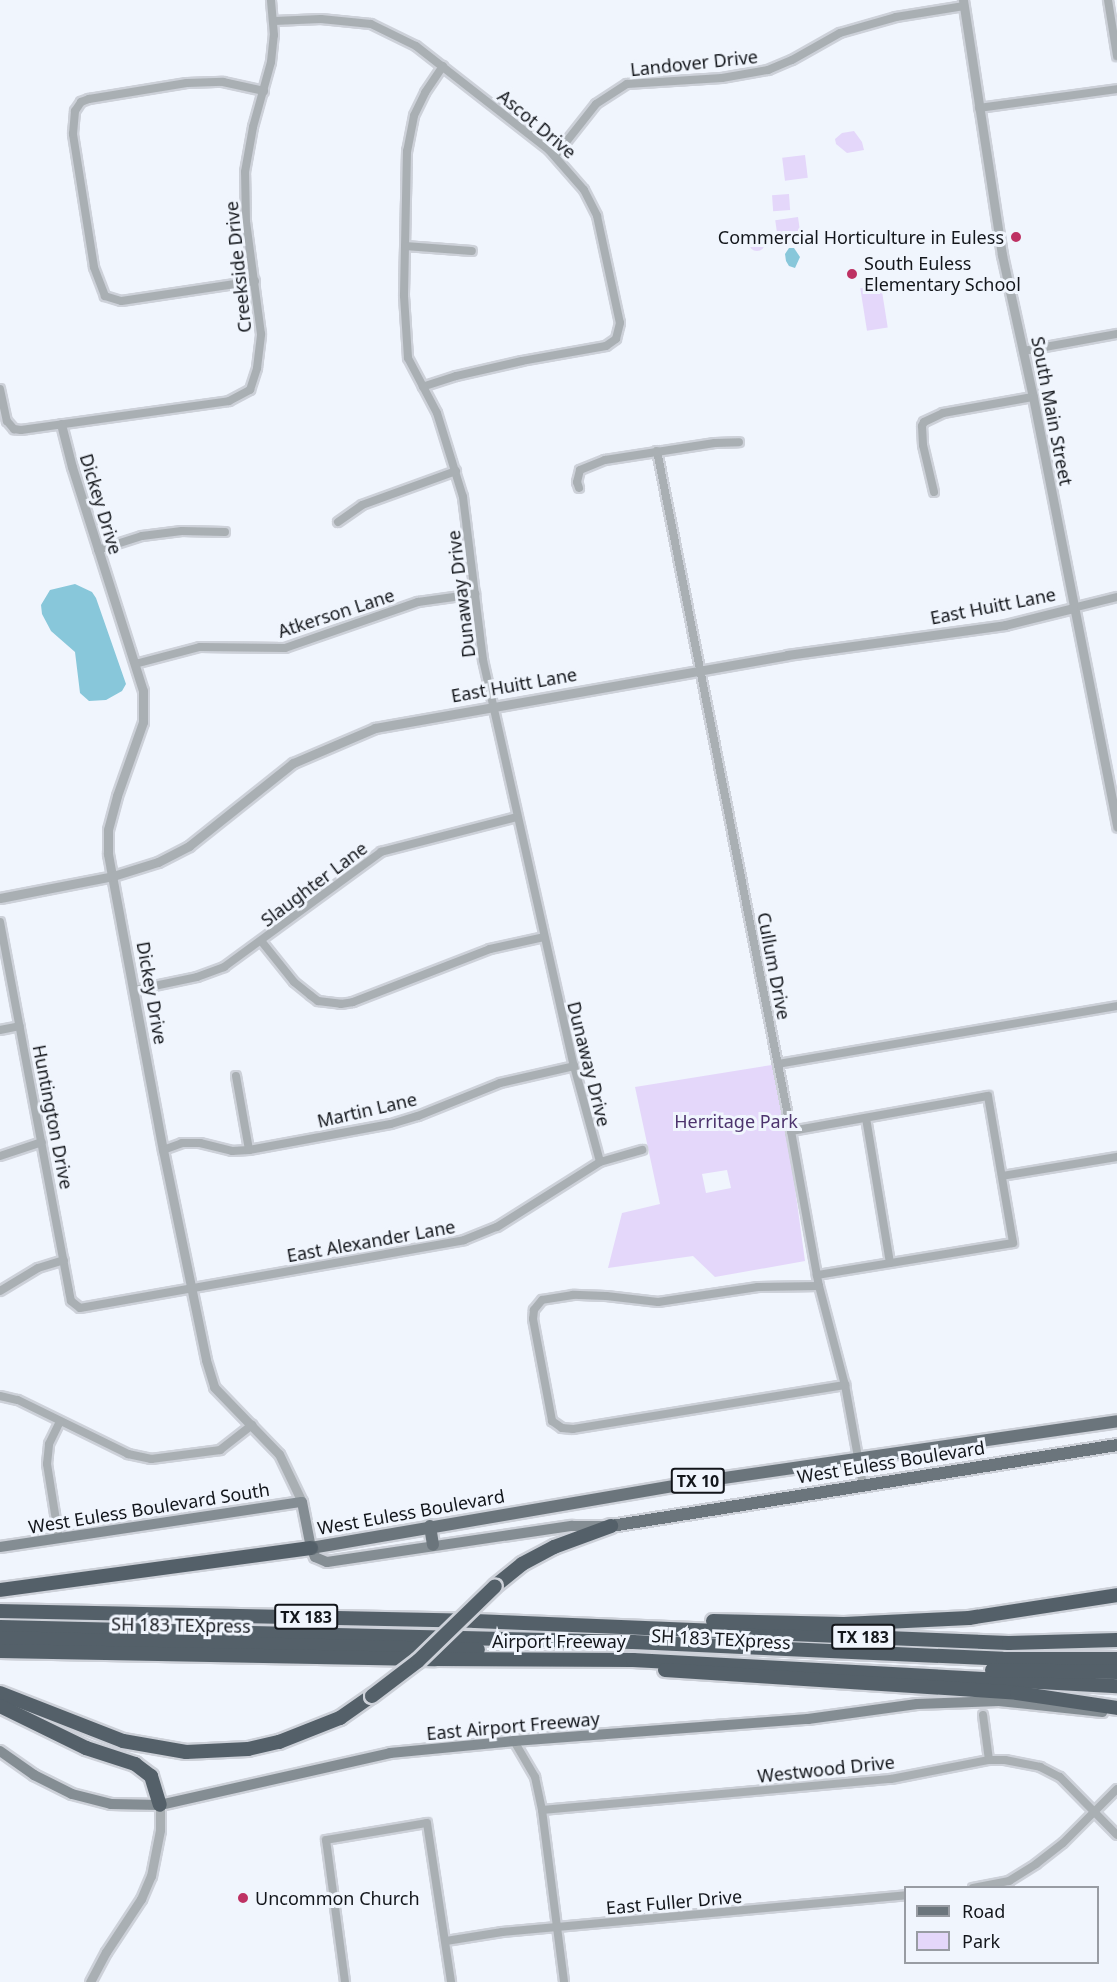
<!DOCTYPE html>
<style>
body{margin:0}
#map{position:relative;width:1117px;height:1982px;overflow:hidden;background:#f0f5fd;font-family:"Noto Sans",sans-serif}
div>[style]{position:absolute}
[style*='--x']{left:calc(var(--x)*1px);top:calc(var(--y)*1px);width:calc(var(--w)*1px);rotate:calc(var(--a)*1deg)}
.green>*{inset:0;background:#e4d7fa;transform-origin:0 0}
.round{border-radius:50%}
.water>*{inset:0;background:#88c7da}
.roads{filter:drop-shadow(2px 0 #cdd1d9) drop-shadow(-2px 0 #cdd1d9) drop-shadow(0 2px #cdd1d9) drop-shadow(0 -2px #cdd1d9)}
.minor>*{height:8px;margin:-4px;padding:0 4px;transform-origin:4px;border-radius:4px;background:#a9afb3}
.tertiary>*{height:9px;margin:-4.5px;padding:0 4.5px;transform-origin:4.5px;border-radius:4.5px;background:#a9afb3}
.secondary>*{height:10px;margin:-5px;padding:0 5px;transform-origin:5px;border-radius:5px;background:#848d93}
.primary>*{height:12px;margin:-6px;padding:0 6px;transform-origin:6px;border-radius:6px;background:#6b757c}
.motorway>*{height:14px;margin:-7px;padding:0 7px;transform-origin:7px;border-radius:7px;background:#546069}
.bridges{filter:drop-shadow(2px 0 #cdd1d9) drop-shadow(-2px 0 #cdd1d9) drop-shadow(0 2px #cdd1d9) drop-shadow(0 -2px #cdd1d9)}
.motorway-bridge>*{height:14px;margin:-7px;padding:0 7px;transform-origin:7px;border-radius:7px;background:#546069}
.dots>*{width:16px;height:16px;translate:-50% -50%;box-sizing:border-box;border:3px solid #f0f5fd;border-radius:50%}
span{translate:-50% -50%;white-space:nowrap;text-align:center;line-height:1.15;-webkit-text-stroke:6px #f0f5fd;paint-order:stroke}
.shield-label span{padding:2px 4px;background:#f0f5fd;border:2px solid;border-radius:4px;-webkit-text-stroke-width:0}
.shield-label{font-size:16px;color:#13161b;font-weight:700}
.street-label{font-size:18px;color:#13161b}
.poi-label{font-size:18px;color:#13161b}
.right{translate:-100% -50%;text-align:right}
.left{translate:0 -50%;text-align:left}
.park-label{font-size:18px;color:#4d346e}
.legend{position:absolute;left:904px;top:1886px;width:195px;height:78px;box-sizing:border-box;background:#f0f5fd;border:2px solid #989ca3;margin:0;padding:8px 10px;list-style:none;font-size:18px;color:#13161b}
.legend li{display:flex;align-items:center;gap:12px;height:30px}
.legend b{width:30px;border:2px solid #989ca3}
</style>
<div id="map">
<div class="green">
<i style="clip-path:polygon(854px 131px,862px 142px,864px 150px,847px 153px,836px 144px,835px 139px,842px 133px)"></i>
<i style="left:805px;top:155px;width:23px;height:23px;rotate:83deg"></i>
<i style="left:789px;top:194px;width:16px;height:17px;rotate:86deg"></i>
<i style="left:798px;top:217px;width:15px;height:23px;rotate:82deg"></i>
<i class="round" style="left:749px;top:235px;width:16px;height:16px"></i>
<i style="left:881px;top:285px;width:43px;height:21px;rotate:81deg"></i>
<i style="clip-path:polygon(evenodd,778px 1064px,805px 1261px,715px 1277px,693px 1256px,608px 1268px,622px 1213px,660px 1204px,635px 1087px,778px 1064px,727px 1170px,731px 1188px,706px 1193px,702px 1174px,727px 1170px)"></i>
</div>
<div class="water">
<i style="clip-path:polygon(789px 248px,794px 248px,800px 257px,795px 268px,789px 266px,786px 261px,785px 254px)"></i>
<i style="clip-path:polygon(75px 584px,92px 592px,96px 598px,126px 684px,122px 691px,106px 700px,89px 701px,80px 693px,75px 652px,51px 631px,42px 614px,41px 605px,50px 590px)"></i>
</div>
<div class="roads">
<div class="minor">
<i style="--x:1108;--y:0;--w:57;--a:80.9"></i>
<i style="--x:274;--y:21;--w:47;--a:-2.4"></i>
<i style="--x:321;--y:19;--w:50;--a:5.7"></i>
<i style="--x:371;--y:24;--w:50;--a:26.1"></i>
<i style="--x:416;--y:46;--w:169;--a:38"></i>
<i style="--x:549;--y:150;--w:53;--a:48.8"></i>
<i style="--x:584;--y:190;--w:29;--a:63"></i>
<i style="--x:597;--y:216;--w:109;--a:77.9"></i>
<i style="--x:620;--y:323;--w:16;--a:104"></i>
<i style="--x:616;--y:339;--w:12;--a:145"></i>
<i style="--x:606;--y:346;--w:85;--a:169.9"></i>
<i style="--x:522;--y:361;--w:68;--a:167.2"></i>
<i style="--x:456;--y:376;--w:35;--a:162"></i>
<i style="--x:443;--y:66;--w:32;--a:124"></i>
<i style="--x:425;--y:93;--w:25;--a:116"></i>
<i style="--x:414;--y:116;--w:36;--a:101"></i>
<i style="--x:407;--y:151;--w:145;--a:91.2"></i>
<i style="--x:404;--y:296;--w:62;--a:86.3"></i>
<i style="--x:408;--y:358;--w:62;--a:62.2"></i>
<i style="--x:437;--y:413;--w:88;--a:72.8"></i>
<i style="--x:463;--y:497;--w:164;--a:83"></i>
<i style="--x:483;--y:660;--w:416;--a:77.4"></i>
<i style="--x:574;--y:1066;--w:99;--a:74.8"></i>
<i style="--x:979;--y:108;--w:139;--a:-7.8"></i>
<i style="--x:555;--y:156;--w:66;--a:-51.7"></i>
<i style="--x:596;--y:104;--w:37;--a:-33"></i>
<i style="--x:627;--y:84;--w:95;--a:-3.6"></i>
<i style="--x:722;--y:78;--w:47;--a:-9.9"></i>
<i style="--x:768;--y:70;--w:26;--a:-23"></i>
<i style="--x:792;--y:60;--w:55;--a:-29.4"></i>
<i style="--x:840;--y:33;--w:58;--a:-15.9"></i>
<i style="--x:896;--y:17;--w:69;--a:-9.2"></i>
<i style="--x:405;--y:246;--w:67;--a:4.3"></i>
<i style="--x:255;--y:281;--w:135;--a:171.5"></i>
<i style="--x:121;--y:301;--w:17;--a:-163"></i>
<i style="--x:105;--y:296;--w:31;--a:-111"></i>
<i style="--x:94;--y:267;--w:135;--a:-99"></i>
<i style="--x:73;--y:134;--w:23;--a:-85"></i>
<i style="--x:75;--y:111;--w:11;--a:-56"></i>
<i style="--x:81;--y:102;--w:9;--a:-21"></i>
<i style="--x:89;--y:99;--w:99;--a:-9.3"></i>
<i style="--x:187;--y:83;--w:36;--a:-2"></i>
<i style="--x:223;--y:82;--w:42;--a:12.4"></i>
<i style="--x:1023;--y:351;--w:96;--a:-10.3"></i>
<i style="--x:0;--y:389;--w:33;--a:78"></i>
<i style="--x:7;--y:421;--w:11;--a:49"></i>
<i style="--x:14;--y:429;--w:7;--a:8"></i>
<i style="--x:21;--y:430;--w:210;--a:-7.9"></i>
<i style="--x:229;--y:401;--w:24;--a:-28"></i>
<i style="--x:250;--y:390;--w:23;--a:-72"></i>
<i style="--x:257;--y:368;--w:34;--a:-83"></i>
<i style="--x:261;--y:334;--w:113;--a:-97.6"></i>
<i style="--x:246;--y:222;--w:50;--a:-91.1"></i>
<i style="--x:245;--y:172;--w:46;--a:-79.9"></i>
<i style="--x:253;--y:127;--w:67;--a:-74.5"></i>
<i style="--x:271;--y:62;--w:27;--a:-84"></i>
<i style="--x:274;--y:35;--w:35;--a:-95"></i>
<i style="--x:657;--y:451;--w:693;--a:78.85"></i>
<i style="--x:791;--y:1131;--w:158;--a:79.8"></i>
<i style="--x:819;--y:1286;--w:102;--a:75.3"></i>
<i style="--x:845;--y:1385;--w:102;--a:79.8"></i>
<i style="--x:579;--y:488;--w:6;--a:-108"></i>
<i style="--x:577;--y:482;--w:12;--a:-76"></i>
<i style="--x:580;--y:470;--w:27;--a:-22"></i>
<i style="--x:605;--y:460;--w:111;--a:-8.8"></i>
<i style="--x:715;--y:443;--w:24;--a:-2"></i>
<i style="--x:934;--y:492;--w:48;--a:-103.2"></i>
<i style="--x:923;--y:445;--w:19;--a:-93"></i>
<i style="--x:922;--y:426;--w:4;--a:-63"></i>
<i style="--x:924;--y:422;--w:21;--a:-25"></i>
<i style="--x:943;--y:413;--w:91;--a:-10.1"></i>
<i style="--x:338;--y:522;--w:29;--a:-35"></i>
<i style="--x:362;--y:505;--w:100;--a:-19.9"></i>
<i style="--x:98;--y:550;--w:46;--a:-17.7"></i>
<i style="--x:142;--y:536;--w:40;--a:-7.1"></i>
<i style="--x:182;--y:531;--w:43;--a:1.3"></i>
<i style="--x:1073;--y:608;--w:45;--a:-14"></i>
<i style="--x:135;--y:664;--w:67;--a:-14.7"></i>
<i style="--x:200;--y:647;--w:85;--a:0.7"></i>
<i style="--x:285;--y:648;--w:141;--a:-19.1"></i>
<i style="--x:418;--y:602;--w:58;--a:-8"></i>
<i style="--x:0;--y:922;--w:375;--a:79.4"></i>
<i style="--x:69;--y:1291;--w:10;--a:79"></i>
<i style="--x:71;--y:1301;--w:11;--a:38"></i>
<i style="--x:80;--y:1308;--w:390;--a:-10"></i>
<i style="--x:464;--y:1240;--w:35;--a:-22"></i>
<i style="--x:497;--y:1227;--w:122;--a:-32.3"></i>
<i style="--x:600;--y:1162;--w:44;--a:-15.9"></i>
<i style="--x:262;--y:942;--w:51;--a:51.3"></i>
<i style="--x:294;--y:982;--w:21;--a:39"></i>
<i style="--x:310;--y:995;--w:10;--a:37"></i>
<i style="--x:318;--y:1001;--w:23;--a:7"></i>
<i style="--x:341;--y:1004;--w:12;--a:-9"></i>
<i style="--x:353;--y:1002;--w:147;--a:-21.1"></i>
<i style="--x:490;--y:949;--w:55;--a:-12.5"></i>
<i style="--x:135;--y:990;--w:63;--a:-11.8"></i>
<i style="--x:197;--y:977;--w:29;--a:-20"></i>
<i style="--x:224;--y:967;--w:195;--a:-36.2"></i>
<i style="--x:381;--y:852;--w:140;--a:-14.4"></i>
<i style="--x:0;--y:1030;--w:20;--a:-11"></i>
<i style="--x:778;--y:1064;--w:344;--a:-9.7"></i>
<i style="--x:236;--y:1076;--w:75;--a:80"></i>
<i style="--x:866;--y:1118;--w:147;--a:80.6"></i>
<i style="--x:791;--y:1131;--w:200;--a:-10.1"></i>
<i style="--x:988;--y:1096;--w:149;--a:80.3"></i>
<i style="--x:1013;--y:1243;--w:199;--a:170.7"></i>
<i style="--x:163;--y:1150;--w:20;--a:-20"></i>
<i style="--x:182;--y:1143;--w:18;--a:0"></i>
<i style="--x:200;--y:1143;--w:33;--a:14"></i>
<i style="--x:232;--y:1151;--w:17;--a:-3"></i>
<i style="--x:249;--y:1150;--w:144;--a:-10.4"></i>
<i style="--x:391;--y:1124;--w:28;--a:-17"></i>
<i style="--x:418;--y:1116;--w:88;--a:-21.9"></i>
<i style="--x:500;--y:1083;--w:76;--a:-12.9"></i>
<i style="--x:0;--y:1156;--w:44;--a:-18.4"></i>
<i style="--x:1002;--y:1176;--w:117;--a:-9.4"></i>
<i style="--x:819;--y:1286;--w:61;--a:179.1"></i>
<i style="--x:758;--y:1287;--w:101;--a:171.5"></i>
<i style="--x:658;--y:1302;--w:52;--a:-173.4"></i>
<i style="--x:606;--y:1296;--w:33;--a:-178"></i>
<i style="--x:573;--y:1295;--w:31;--a:171"></i>
<i style="--x:542;--y:1300;--w:13;--a:129"></i>
<i style="--x:534;--y:1310;--w:9;--a:96"></i>
<i style="--x:533;--y:1319;--w:104;--a:79.4"></i>
<i style="--x:552;--y:1421;--w:12;--a:35"></i>
<i style="--x:562;--y:1428;--w:11;--a:5"></i>
<i style="--x:573;--y:1429;--w:276;--a:-9.2"></i>
<i style="--x:0;--y:1291;--w:44;--a:-31.2"></i>
<i style="--x:38;--y:1268;--w:27;--a:-17"></i>
<i style="--x:0;--y:1396;--w:18;--a:13"></i>
<i style="--x:18;--y:1400;--w:123;--a:26.1"></i>
<i style="--x:128;--y:1454;--w:24;--a:12"></i>
<i style="--x:151;--y:1459;--w:70;--a:-7.4"></i>
<i style="--x:220;--y:1450;--w:41;--a:-38"></i>
<i style="--x:59;--y:1539;--w:76;--a:-99.1"></i>
<i style="--x:47;--y:1464;--w:20;--a:-84"></i>
<i style="--x:49;--y:1444;--w:25;--a:-64"></i>
<i style="--x:983;--y:1715;--w:45;--a:82.4"></i>
<i style="--x:514;--y:1741;--w:42;--a:59.7"></i>
<i style="--x:535;--y:1777;--w:34;--a:78"></i>
<i style="--x:542;--y:1810;--w:173;--a:82.7"></i>
<i style="--x:542;--y:1810;--w:350;--a:-5.1"></i>
<i style="--x:891;--y:1779;--w:100;--a:-11"></i>
<i style="--x:989;--y:1760;--w:16;--a:0"></i>
<i style="--x:1005;--y:1760;--w:36;--a:11"></i>
<i style="--x:1040;--y:1767;--w:22;--a:27"></i>
<i style="--x:1060;--y:1777;--w:81;--a:45.5"></i>
<i style="--x:973;--y:1888;--w:37;--a:-11"></i>
<i style="--x:1009;--y:1881;--w:32;--a:-32"></i>
<i style="--x:1036;--y:1864;--w:34;--a:-38"></i>
<i style="--x:1063;--y:1843;--w:76;--a:-45"></i>
<i style="--x:446;--y:1941;--w:57;--a:-9.1"></i>
<i style="--x:502;--y:1932;--w:406;--a:-5.2"></i>
<i style="--x:345;--y:1982;--w:143;--a:-97.6"></i>
<i style="--x:326;--y:1840;--w:102;--a:-9.6"></i>
<i style="--x:427;--y:1823;--w:161;--a:81.4"></i>
</div>
<div class="tertiary">
<i style="--x:963;--y:0;--w:258;--a:81.3"></i>
<i style="--x:1002;--y:255;--w:145;--a:77.7"></i>
<i style="--x:1033;--y:397;--w:438;--a:78.9"></i>
<i style="--x:61;--y:424;--w:44;--a:75.7"></i>
<i style="--x:72;--y:467;--w:235;--a:72.4"></i>
<i style="--x:143;--y:691;--w:31;--a:90"></i>
<i style="--x:143;--y:722;--w:78;--a:109.4"></i>
<i style="--x:117;--y:796;--w:35;--a:105"></i>
<i style="--x:108;--y:830;--w:24;--a:90"></i>
<i style="--x:108;--y:854;--w:301;--a:79.5"></i>
<i style="--x:163;--y:1150;--w:214;--a:78.4"></i>
<i style="--x:206;--y:1360;--w:28;--a:73"></i>
<i style="--x:214;--y:1387;--w:93;--a:45.9"></i>
<i style="--x:279;--y:1454;--w:53;--a:64.4"></i>
<i style="--x:0;--y:898;--w:115;--a:-11"></i>
<i style="--x:113;--y:876;--w:47;--a:-17.3"></i>
<i style="--x:158;--y:862;--w:35;--a:-27"></i>
<i style="--x:189;--y:846;--w:133;--a:-38.6"></i>
<i style="--x:293;--y:763;--w:89;--a:-23.1"></i>
<i style="--x:375;--y:728;--w:418;--a:-10"></i>
<i style="--x:787;--y:655;--w:220;--a:-7.8"></i>
<i style="--x:1005;--y:625;--w:70;--a:-14"></i>
<i style="--x:90;--y:1982;--w:34;--a:-62"></i>
<i style="--x:106;--y:1952;--w:64;--a:-56.6"></i>
<i style="--x:141;--y:1899;--w:25;--a:-67"></i>
<i style="--x:151;--y:1876;--w:47;--a:-78.9"></i>
<i style="--x:160;--y:1830;--w:25;--a:-90"></i>
</div>
<div class="secondary">
<i style="--x:0;--y:1547;--w:305;--a:-8.5"></i>
<i style="--x:302;--y:1502;--w:47;--a:78.9"></i>
<i style="--x:311;--y:1548;--w:10;--a:66"></i>
<i style="--x:315;--y:1557;--w:13;--a:23"></i>
<i style="--x:327;--y:1562;--w:248;--a:-8.4"></i>
<i style="--x:572;--y:1526;--w:33;--a:0"></i>
<i style="--x:0;--y:1751;--w:42;--a:35.2"></i>
<i style="--x:34;--y:1775;--w:42;--a:26.6"></i>
<i style="--x:72;--y:1794;--w:40;--a:14.4"></i>
<i style="--x:111;--y:1804;--w:49;--a:1.2"></i>
<i style="--x:160;--y:1805;--w:236;--a:-12.7"></i>
<i style="--x:390;--y:1753;--w:125;--a:-5.5"></i>
<i style="--x:514;--y:1741;--w:295;--a:-4.3"></i>
<i style="--x:808;--y:1719;--w:110;--a:-7.8"></i>
<i style="--x:917;--y:1704;--w:82;--a:-2.1"></i>
<i style="--x:999;--y:1701;--w:104;--a:6.1"></i>
</div>
<div class="primary">
<i style="--x:430;--y:1526;--w:19;--a:81"></i>
<i style="--x:611;--y:1526;--w:512;--a:-9.09"></i>
<i style="--x:311;--y:1548;--w:398;--a:-9.7"></i>
<i style="--x:703;--y:1481;--w:418;--a:-8.2"></i>
</div>
<div class="motorway">
<i style="--x:495;--y:1586;--w:35;--a:-39"></i>
<i style="--x:522;--y:1564;--w:36;--a:-28"></i>
<i style="--x:554;--y:1547;--w:61;--a:-20.2"></i>
<i style="--x:0;--y:1590;--w:314;--a:-7.7"></i>
<i style="--x:0;--y:1611;--w:475;--a:1.2"></i>
<i style="--x:475;--y:1621;--w:534;--a:2.36"></i>
<i style="--x:1009;--y:1643;--w:108;--a:-1.6"></i>
<i style="--x:713;--y:1621;--w:131;--a:1.3"></i>
<i style="--x:844;--y:1624;--w:125;--a:-2.7"></i>
<i style="--x:969;--y:1618;--w:150;--a:-8.8"></i>
<i style="--x:0;--y:1627;--w:633;--a:1.36"></i>
<i style="--x:633;--y:1642;--w:370;--a:2.6"></i>
<i style="--x:1003;--y:1659;--w:114;--a:0"></i>
<i style="--x:0;--y:1638;--w:478;--a:1.4"></i>
<i style="--x:0;--y:1651;--w:435;--a:1.1"></i>
<i style="--x:435;--y:1659;--w:198;--a:0.3"></i>
<i style="--x:633;--y:1660;--w:485;--a:3.1"></i>
<i style="--x:665;--y:1670;--w:353;--a:3.7"></i>
<i style="--x:1017;--y:1693;--w:101;--a:8.5"></i>
<i style="--x:992;--y:1670;--w:125;--a:0.9"></i>
<i style="--x:0;--y:1693;--w:132;--a:21.3"></i>
<i style="--x:123;--y:1741;--w:64;--a:9.9"></i>
<i style="--x:186;--y:1752;--w:62;--a:-2.8"></i>
<i style="--x:248;--y:1749;--w:32;--a:-13"></i>
<i style="--x:279;--y:1742;--w:66;--a:-21.5"></i>
<i style="--x:340;--y:1718;--w:39;--a:-35"></i>
<i style="--x:0;--y:1706;--w:96;--a:26"></i>
<i style="--x:86;--y:1748;--w:52;--a:18.1"></i>
<i style="--x:135;--y:1764;--w:20;--a:37"></i>
<i style="--x:151;--y:1776;--w:30;--a:73"></i>
</div>
</div>
<div class="bridges">
<div class="motorway-bridge">
<i style="--x:372;--y:1696;--w:58;--a:-37.3"></i>
<i style="--x:418;--y:1661;--w:107;--a:-44.2"></i>
</div>
</div>
<div class="dots">
<i style="left:1016px;top:237px;background:#be3163"></i>
<i style="left:852px;top:274px;background:#be3163"></i>
<i style="left:243px;top:1898px;background:#be3163"></i>
</div>
<div class="shield-label">
<span style="left:698px;top:1481px">TX 10</span>
<span style="left:306px;top:1617px">TX 183</span>
<span style="left:863px;top:1637px">TX 183</span>
</div>
<div class="street-label">
<span style="left:694px;top:63px;rotate:-6deg">Landover Drive</span>
<span style="left:537px;top:124px;rotate:40deg">Ascot Drive</span>
<span style="left:238px;top:267px;rotate:-96deg">Creekside Drive</span>
<span style="left:1052px;top:411px;rotate:79deg">South Main Street</span>
<span style="left:101px;top:504px;rotate:73deg">Dickey Drive</span>
<span style="left:461px;top:594px;rotate:-97deg">Dunaway Drive</span>
<span style="left:993px;top:606px;rotate:-11deg">East Huitt Lane</span>
<span style="left:336px;top:613px;rotate:-18deg">Atkerson Lane</span>
<span style="left:514px;top:685px;rotate:-10deg">East Huitt Lane</span>
<span style="left:314px;top:884px;rotate:-37deg">Slaughter Lane</span>
<span style="left:774px;top:966px;rotate:79deg">Cullum Drive</span>
<span style="left:152px;top:993px;rotate:80deg">Dickey Drive</span>
<span style="left:589px;top:1064px;rotate:76deg">Dunaway Drive</span>
<span style="left:367px;top:1110px;rotate:-13deg">Martin Lane</span>
<span style="left:53px;top:1117px;rotate:79deg">Huntington Drive</span>
<span style="left:371px;top:1241px;rotate:-10deg">East Alexander Lane</span>
<span style="left:891px;top:1462px;rotate:-9deg">West Euless Boulevard</span>
<span style="left:149px;top:1508px;rotate:-9deg">West Euless Boulevard South</span>
<span style="left:411px;top:1512px;rotate:-10deg">West Euless Boulevard</span>
<span style="left:181px;top:1625px;rotate:1deg">SH 183 TEXpress</span>
<span style="left:721px;top:1639px;rotate:3deg">SH 183 TEXpress</span>
<span style="left:559px;top:1641px">Airport Freeway</span>
<span style="left:513px;top:1726px;rotate:-5deg">East Airport Freeway</span>
<span style="left:826px;top:1769px;rotate:-6deg">Westwood Drive</span>
<span style="left:674px;top:1902px;rotate:-5deg">East Fuller Drive</span>
</div>
<div class="poi-label">
<span class="right" style="left:1004px;top:237px">Commercial Horticulture in Euless</span>
<span class="left" style="left:864px;top:274px">South Euless<br>Elementary School</span>
<span class="left" style="left:255px;top:1898px">Uncommon Church</span>
</div>
<div class="park-label">
<span style="left:736px;top:1121px">Herritage Park</span>
</div>
<ul class="legend">
<li><b style="height:8px;background:#6b757c"></b>Road</li>
<li><b style="height:16px;background:#e4d7fa"></b>Park</li>
</ul>
</div>
